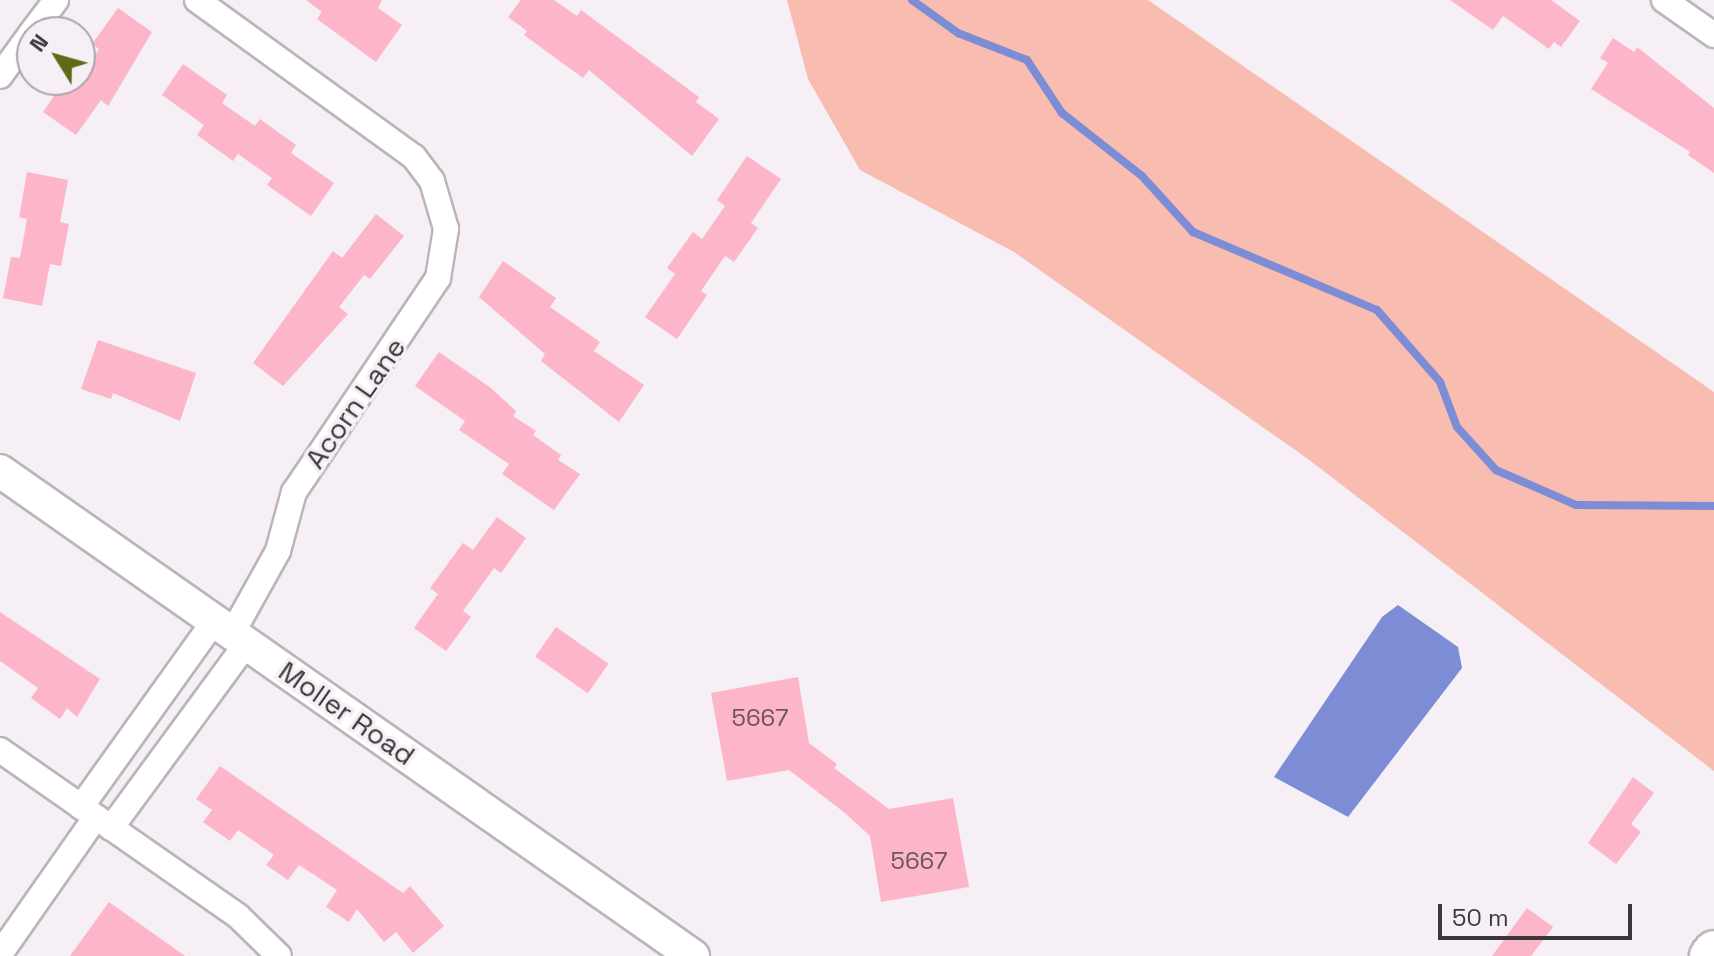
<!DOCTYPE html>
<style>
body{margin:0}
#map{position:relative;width:1714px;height:956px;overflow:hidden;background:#f6eff5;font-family:"Space Grotesk",sans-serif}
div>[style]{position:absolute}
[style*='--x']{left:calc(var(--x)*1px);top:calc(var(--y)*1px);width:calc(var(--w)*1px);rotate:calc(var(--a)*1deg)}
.green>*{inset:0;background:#f9bcb1}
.water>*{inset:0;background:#7c8dd5}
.stream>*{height:8px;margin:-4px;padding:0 4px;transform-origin:4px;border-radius:4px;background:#7c8dd5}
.building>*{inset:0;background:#fdb5c9;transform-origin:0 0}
.roads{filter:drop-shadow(2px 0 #bbb5ba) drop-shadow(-2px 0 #bbb5ba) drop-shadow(0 2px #bbb5ba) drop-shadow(0 -2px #bbb5ba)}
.minor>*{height:24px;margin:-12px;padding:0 12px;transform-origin:12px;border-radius:12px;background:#fff}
.tertiary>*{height:32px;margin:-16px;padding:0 16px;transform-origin:16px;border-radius:16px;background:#fff}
.primary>*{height:40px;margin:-20px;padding:0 20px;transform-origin:20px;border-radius:20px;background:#fff}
span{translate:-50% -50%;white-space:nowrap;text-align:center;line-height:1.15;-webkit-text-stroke:7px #f6eff5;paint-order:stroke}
.number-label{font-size:24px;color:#6c575e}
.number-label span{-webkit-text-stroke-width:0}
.street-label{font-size:28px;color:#3b383a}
.north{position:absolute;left:16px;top:16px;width:80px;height:80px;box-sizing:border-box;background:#f6eff5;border:2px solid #aba6aa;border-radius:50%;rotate:307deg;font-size:22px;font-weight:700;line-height:32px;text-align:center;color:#3b383a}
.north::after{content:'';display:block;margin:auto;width:28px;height:36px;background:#5d6b14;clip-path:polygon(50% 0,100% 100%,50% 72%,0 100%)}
.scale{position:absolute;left:1438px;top:904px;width:194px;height:36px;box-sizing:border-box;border:4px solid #3b383a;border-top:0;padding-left:10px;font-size:24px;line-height:28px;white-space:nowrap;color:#3b383a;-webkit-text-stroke:6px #f6eff5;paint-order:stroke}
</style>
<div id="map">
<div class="green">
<i style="clip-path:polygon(787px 0,1148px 0,1714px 392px,1714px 771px,1308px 459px,1014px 252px,860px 170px,808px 79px)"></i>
</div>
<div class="water">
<i style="clip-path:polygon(1398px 605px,1458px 647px,1462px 668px,1348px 817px,1274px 777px,1382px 617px)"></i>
</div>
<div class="stream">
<i style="--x:912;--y:0;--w:57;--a:35.7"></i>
<i style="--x:958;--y:33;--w:74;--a:21.4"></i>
<i style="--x:1027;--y:60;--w:64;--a:56.6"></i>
<i style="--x:1062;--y:113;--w:102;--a:38.2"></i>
<i style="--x:1142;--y:176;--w:76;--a:47.7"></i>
<i style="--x:1193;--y:232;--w:200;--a:23"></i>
<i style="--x:1377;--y:310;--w:96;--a:48.8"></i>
<i style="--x:1440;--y:382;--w:48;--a:69.3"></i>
<i style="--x:1457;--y:427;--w:58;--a:47.8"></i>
<i style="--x:1496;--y:470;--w:87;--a:23.6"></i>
<i style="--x:1576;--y:505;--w:138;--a:0.4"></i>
</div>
<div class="building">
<i style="clip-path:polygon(306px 0,382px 0,378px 8px,402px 25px,376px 62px,317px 19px,322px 12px)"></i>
<i style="clip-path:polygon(521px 0,554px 0,577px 16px,581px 10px,699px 97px,696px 102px,719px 119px,692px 156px,589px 70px,583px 78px,524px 35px,527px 31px,508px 17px)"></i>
<i style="clip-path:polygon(1450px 0,1551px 0,1580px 21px,1561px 47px,1554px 42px,1549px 49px,1503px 16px,1493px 30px)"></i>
<i style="clip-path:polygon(118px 8px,152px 32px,108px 106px,101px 100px,76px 135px,43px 112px,65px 80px,80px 80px,99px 49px,92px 44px)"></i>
<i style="clip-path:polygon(1613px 38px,1634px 52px,1637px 47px,1714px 108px,1714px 173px,1688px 155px,1690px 152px,1591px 89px,1608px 63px,1600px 58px)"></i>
<i style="clip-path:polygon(183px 64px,227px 95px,222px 103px,255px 126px,260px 119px,296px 145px,291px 153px,334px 183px,311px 216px,267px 185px,272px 178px,238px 154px,233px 161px,197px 135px,204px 125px,162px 95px)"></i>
<i style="clip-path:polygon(747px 156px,781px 179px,751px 223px,758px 228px,734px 262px,725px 256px,701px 291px,707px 295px,677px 339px,645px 317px,675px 274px,667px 268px,693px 232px,702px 239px,725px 206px,717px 200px)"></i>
<i style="clip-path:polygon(27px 172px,68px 180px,60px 222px,69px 224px,61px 266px,50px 264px,42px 306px,3px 298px,11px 257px,20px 258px,27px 219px,19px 217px)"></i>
<i style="clip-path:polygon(376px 214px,404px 236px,370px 279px,364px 275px,339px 307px,348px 314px,283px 386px,253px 363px,333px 251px,342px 258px)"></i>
<i style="clip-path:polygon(503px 261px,556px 298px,550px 307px,600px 342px,594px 351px,644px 385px,619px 422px,541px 361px,545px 354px,479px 297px)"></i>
<i style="clip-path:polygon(98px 340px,196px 373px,180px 421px,113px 393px,111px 399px,81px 389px)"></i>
<i style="clip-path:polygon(439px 352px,491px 388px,516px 411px,513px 416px,536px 431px,533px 435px,561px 455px,558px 460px,580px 474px,554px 510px,502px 474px,509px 464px,459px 430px,465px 421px,415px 386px)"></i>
<i style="clip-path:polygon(497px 517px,526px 538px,501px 573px,494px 568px,463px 611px,471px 617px,446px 651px,414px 628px,438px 594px,430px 588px,463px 543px,473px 550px)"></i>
<i style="clip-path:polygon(0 612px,100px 679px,77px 717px,67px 708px,60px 719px,31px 698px,38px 688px,0 661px)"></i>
<i style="left:556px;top:627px;width:64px;height:36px;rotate:35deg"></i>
<i style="clip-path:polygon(798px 677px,809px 743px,837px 764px,834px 768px,889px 809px,953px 798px,969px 887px,881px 902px,870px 836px,845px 813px,789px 770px,727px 781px,711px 693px)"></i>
<i style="clip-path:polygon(220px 766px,403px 893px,410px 886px,444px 926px,413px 953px,396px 932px,384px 942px,357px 909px,349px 922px,326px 907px,337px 890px,299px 865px,288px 880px,266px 865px,274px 855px,238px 830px,230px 841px,203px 822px,212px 810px,196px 799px)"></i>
<i style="clip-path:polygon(1633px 777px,1654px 793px,1631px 824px,1641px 832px,1616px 864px,1588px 843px)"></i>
<i style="clip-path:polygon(109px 902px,185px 956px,70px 956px)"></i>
<i style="clip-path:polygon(1527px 908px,1553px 927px,1531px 956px,1492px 956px)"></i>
</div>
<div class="roads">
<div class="minor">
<i style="--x:197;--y:0;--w:268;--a:35.9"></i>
<i style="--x:414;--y:157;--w:30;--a:53"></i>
<i style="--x:432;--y:181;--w:50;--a:73.7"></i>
<i style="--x:446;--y:229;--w:50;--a:99.3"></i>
<i style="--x:438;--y:278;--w:258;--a:123.9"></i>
<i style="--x:294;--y:492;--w:61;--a:105.2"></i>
<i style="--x:278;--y:551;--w:93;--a:119.1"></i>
<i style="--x:1664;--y:0;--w:61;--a:35"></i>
<i style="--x:32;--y:32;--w:40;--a:-53"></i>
<i style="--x:0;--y:76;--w:54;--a:-54"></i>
<i style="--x:0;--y:750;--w:290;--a:34.9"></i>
<i style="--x:238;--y:916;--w:57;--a:44.3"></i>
<i style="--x:81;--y:807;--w:230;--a:-54.4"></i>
<i style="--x:111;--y:828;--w:230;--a:-53.7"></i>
<i style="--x:0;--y:954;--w:167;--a:-55"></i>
</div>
<div class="tertiary">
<i style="--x:0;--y:471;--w:846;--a:34.99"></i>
</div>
<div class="primary">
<i style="--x:1710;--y:956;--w:6;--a:-51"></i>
</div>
</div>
<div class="number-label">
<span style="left:760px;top:718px">5667</span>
<span style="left:919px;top:861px">5667</span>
</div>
<div class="street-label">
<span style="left:355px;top:403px;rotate:-55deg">Acorn Lane</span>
<span style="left:347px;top:713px;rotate:35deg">Moller Road</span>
</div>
<div class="north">N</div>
<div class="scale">50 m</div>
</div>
